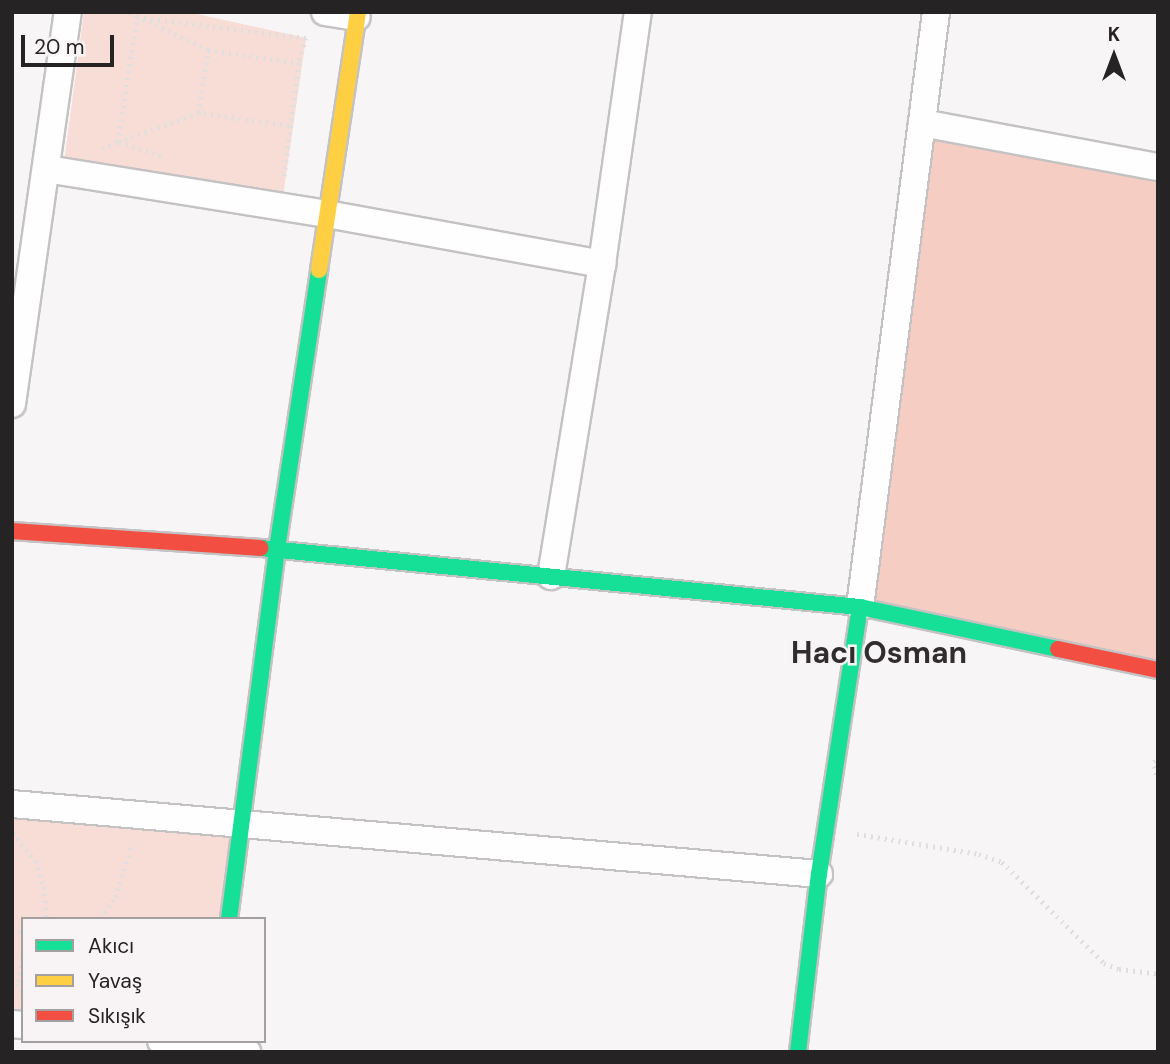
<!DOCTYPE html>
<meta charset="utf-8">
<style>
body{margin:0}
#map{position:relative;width:1170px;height:1064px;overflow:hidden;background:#f7f5f6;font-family:"DM Sans",sans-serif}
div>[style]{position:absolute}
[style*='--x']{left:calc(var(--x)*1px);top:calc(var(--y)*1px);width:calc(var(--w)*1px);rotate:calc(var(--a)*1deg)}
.green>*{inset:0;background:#f8ddd6}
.forest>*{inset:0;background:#f5cdc3}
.path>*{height:4.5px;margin-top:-2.25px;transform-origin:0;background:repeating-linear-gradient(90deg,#e0dfdf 0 2px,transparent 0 7px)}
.roads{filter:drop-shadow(2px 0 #c4c2c3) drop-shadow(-2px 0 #c4c2c3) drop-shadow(0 2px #c4c2c3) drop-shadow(0 -2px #c4c2c3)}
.street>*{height:26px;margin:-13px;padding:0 13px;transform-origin:13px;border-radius:13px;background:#fefefe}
.fast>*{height:16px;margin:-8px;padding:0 8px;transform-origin:8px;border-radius:8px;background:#16e098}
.slow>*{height:16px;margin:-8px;padding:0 8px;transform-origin:8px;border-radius:8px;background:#ffcf43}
.jam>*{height:16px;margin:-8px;padding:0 8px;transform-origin:8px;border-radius:8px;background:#f24e42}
span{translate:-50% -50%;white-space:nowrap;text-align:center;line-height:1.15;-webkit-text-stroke:5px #f8f4f6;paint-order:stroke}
.district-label{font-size:30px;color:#302d2e;font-weight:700}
.frame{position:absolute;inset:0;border:14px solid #252324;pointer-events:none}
.legend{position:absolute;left:21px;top:917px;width:245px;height:126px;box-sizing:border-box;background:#f8f4f6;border:2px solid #a4a0a2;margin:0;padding:9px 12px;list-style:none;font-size:21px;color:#252324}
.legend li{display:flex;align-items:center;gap:14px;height:35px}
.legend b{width:35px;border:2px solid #a4a0a2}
.north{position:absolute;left:1079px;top:21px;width:70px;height:70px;-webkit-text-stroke:5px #f8f4f6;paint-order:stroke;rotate:0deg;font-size:19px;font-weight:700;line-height:28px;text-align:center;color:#252324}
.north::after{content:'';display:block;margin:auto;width:24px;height:32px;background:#252324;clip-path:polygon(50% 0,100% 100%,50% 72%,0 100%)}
.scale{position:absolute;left:21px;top:35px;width:93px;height:32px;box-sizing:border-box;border:4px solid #252324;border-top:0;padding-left:9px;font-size:21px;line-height:24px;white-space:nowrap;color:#252324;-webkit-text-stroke:5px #f8f4f6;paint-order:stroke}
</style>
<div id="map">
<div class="green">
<i style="clip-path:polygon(84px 12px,188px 12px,306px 38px,283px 196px,64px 162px)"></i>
<i style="clip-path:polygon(12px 804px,243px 824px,229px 919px,23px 919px,23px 1025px,12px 1024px)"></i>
</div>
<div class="forest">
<i style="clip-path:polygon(922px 123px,1158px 167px,1158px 670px,860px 607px)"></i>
</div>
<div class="path">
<i style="--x:208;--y:50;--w:78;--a:-155.1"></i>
<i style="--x:137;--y:17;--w:170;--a:7.1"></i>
<i style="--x:306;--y:38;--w:26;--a:106"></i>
<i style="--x:299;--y:63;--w:116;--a:97.4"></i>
<i style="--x:289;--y:126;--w:92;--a:-171.9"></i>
<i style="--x:198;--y:113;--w:64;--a:-81"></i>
<i style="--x:208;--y:50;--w:92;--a:8.1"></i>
<i style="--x:102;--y:148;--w:17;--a:-21"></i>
<i style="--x:118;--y:142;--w:126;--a:-81.4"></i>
<i style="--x:137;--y:17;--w:11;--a:-153"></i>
<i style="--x:161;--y:156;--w:45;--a:-162"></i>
<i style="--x:118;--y:142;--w:85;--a:-19.9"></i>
<i style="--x:1156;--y:775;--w:13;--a:-99"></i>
<i style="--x:1154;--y:762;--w:6;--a:-45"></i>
<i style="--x:13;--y:833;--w:36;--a:51"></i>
<i style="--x:36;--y:861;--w:27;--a:73"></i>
<i style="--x:44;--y:887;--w:32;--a:85"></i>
<i style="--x:857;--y:834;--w:124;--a:9.3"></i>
<i style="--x:979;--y:854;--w:24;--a:19"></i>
<i style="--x:1002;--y:862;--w:144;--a:44.7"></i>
<i style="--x:1104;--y:963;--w:16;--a:22"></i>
<i style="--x:1119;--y:969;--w:39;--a:7"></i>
<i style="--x:101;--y:919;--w:26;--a:-58"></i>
<i style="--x:115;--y:897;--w:57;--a:-72.5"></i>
<i style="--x:12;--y:935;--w:12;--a:-20"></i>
<i style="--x:23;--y:959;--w:26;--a:103"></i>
<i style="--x:17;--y:984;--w:12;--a:59"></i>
</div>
<div class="roads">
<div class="street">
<i style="--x:325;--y:12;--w:32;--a:9"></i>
<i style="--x:922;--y:123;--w:240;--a:10.6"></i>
<i style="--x:46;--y:169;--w:285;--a:9.1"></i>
<i style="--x:327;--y:214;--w:280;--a:10.3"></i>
<i style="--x:12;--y:404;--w:396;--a:-81.9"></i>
<i style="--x:551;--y:576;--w:316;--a:-80.7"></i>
<i style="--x:602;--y:264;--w:255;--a:-81.9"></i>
<i style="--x:860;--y:607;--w:600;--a:-82.72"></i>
<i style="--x:12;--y:804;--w:810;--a:4.96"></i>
<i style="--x:12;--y:1024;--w:11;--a:5"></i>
<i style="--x:161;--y:1041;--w:87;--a:7.3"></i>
</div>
<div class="fast">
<i style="--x:260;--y:548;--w:603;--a:5.62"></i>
<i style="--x:860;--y:607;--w:202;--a:12"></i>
<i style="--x:229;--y:919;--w:373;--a:-82.6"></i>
<i style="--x:277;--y:549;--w:282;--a:-81.4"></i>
<i style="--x:798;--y:1052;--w:179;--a:-83.3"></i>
<i style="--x:819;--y:874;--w:270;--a:-81.3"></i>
</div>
<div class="slow">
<i style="--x:319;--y:270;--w:261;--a:-81.4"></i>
</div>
<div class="jam">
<i style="--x:12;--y:531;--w:249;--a:3.9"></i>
<i style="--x:1058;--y:649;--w:102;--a:11.9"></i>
</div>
</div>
<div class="district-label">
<span style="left:879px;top:653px">Hacı Osman</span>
</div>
<div class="frame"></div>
<ul class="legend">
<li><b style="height:9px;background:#16e098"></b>Akıcı</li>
<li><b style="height:9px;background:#ffcf43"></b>Yavaş</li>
<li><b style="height:9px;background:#f24e42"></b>Sıkışık</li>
</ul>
<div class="north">K</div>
<div class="scale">20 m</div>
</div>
